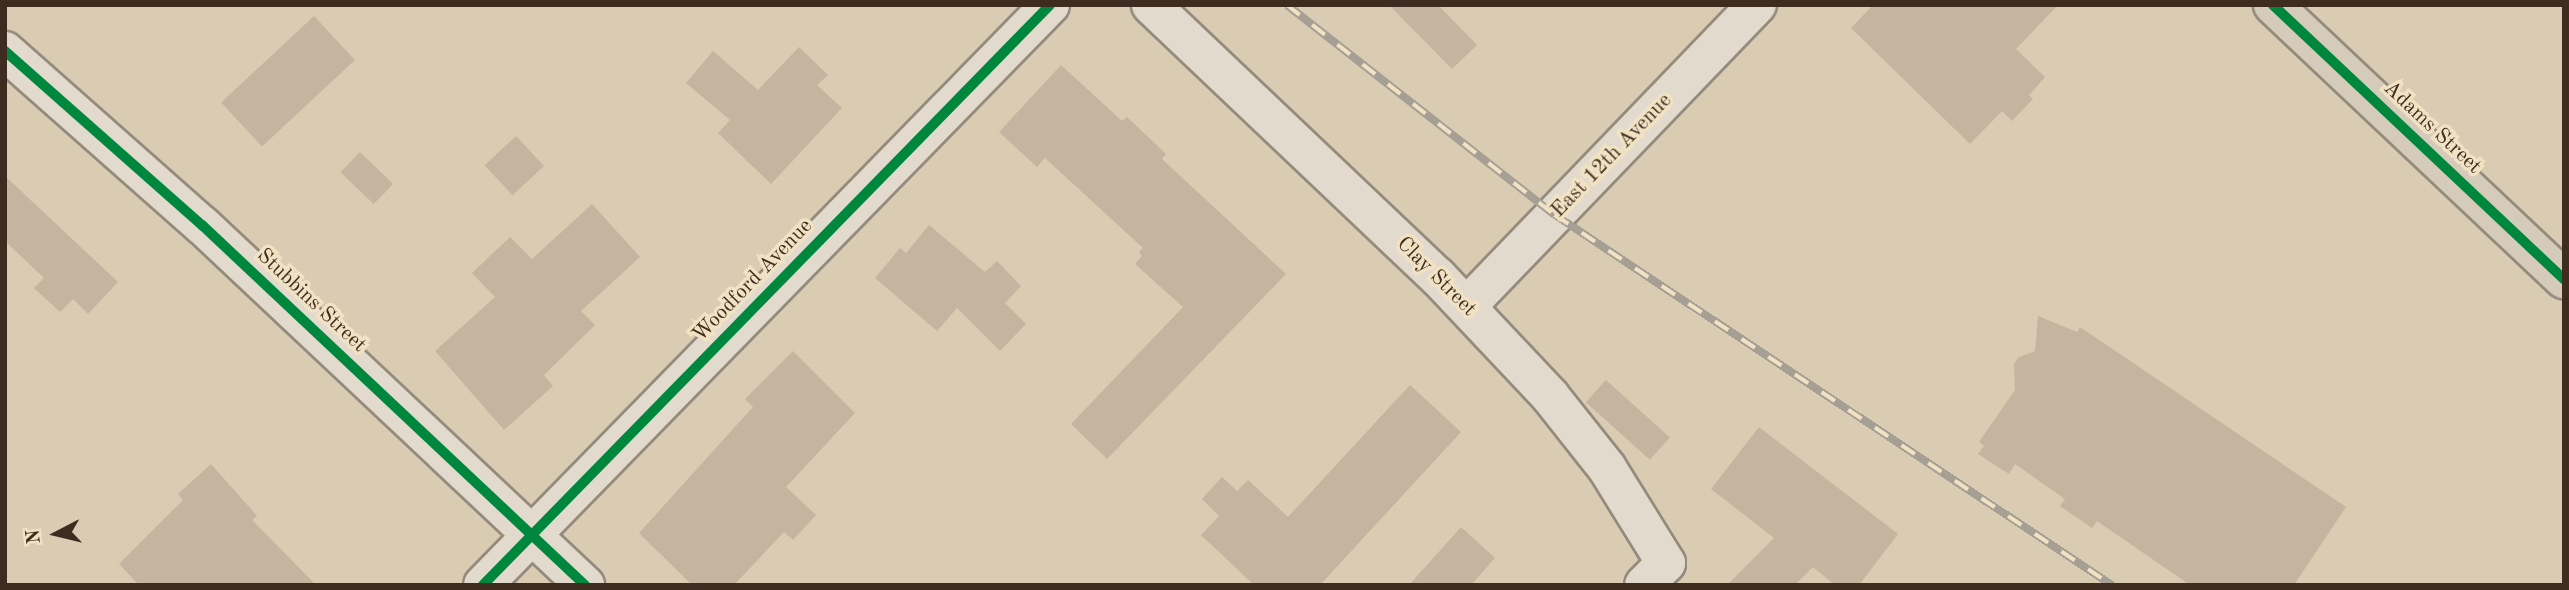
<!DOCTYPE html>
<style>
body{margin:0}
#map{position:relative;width:2569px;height:590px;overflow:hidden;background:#d9ccb3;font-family:"Old Standard TT",serif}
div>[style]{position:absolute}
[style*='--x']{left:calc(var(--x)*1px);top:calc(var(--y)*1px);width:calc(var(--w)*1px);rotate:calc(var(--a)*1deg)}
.building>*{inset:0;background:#c5b49f;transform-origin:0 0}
.roads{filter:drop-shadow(2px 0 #958b7c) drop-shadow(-2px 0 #958b7c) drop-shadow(0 2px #958b7c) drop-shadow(0 -2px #958b7c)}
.street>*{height:38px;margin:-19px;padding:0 19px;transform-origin:19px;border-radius:19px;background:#e1dacd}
.secondary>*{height:38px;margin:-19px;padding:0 19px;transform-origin:19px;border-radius:19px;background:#e1dacd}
.primary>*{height:38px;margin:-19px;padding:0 19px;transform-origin:19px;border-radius:19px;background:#d5cbba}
.rail>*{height:8px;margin-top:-4px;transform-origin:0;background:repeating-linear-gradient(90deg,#f1e2c3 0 16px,#a69f94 0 32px);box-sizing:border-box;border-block:2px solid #a69f94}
.cycleway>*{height:10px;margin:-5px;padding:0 5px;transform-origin:5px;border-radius:5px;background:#00873e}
span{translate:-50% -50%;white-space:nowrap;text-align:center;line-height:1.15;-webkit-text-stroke:7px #f1e2c3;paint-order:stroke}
.street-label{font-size:21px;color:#3f2c21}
.frame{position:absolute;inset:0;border:7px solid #3f2c21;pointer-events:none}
.north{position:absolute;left:21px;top:499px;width:70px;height:70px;-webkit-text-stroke:5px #f1e2c3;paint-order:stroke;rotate:263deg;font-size:19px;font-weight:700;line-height:28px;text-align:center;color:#3f2c21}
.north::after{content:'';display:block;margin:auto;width:24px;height:32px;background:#3f2c21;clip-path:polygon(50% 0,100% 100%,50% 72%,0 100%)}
</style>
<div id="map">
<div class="building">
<i style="clip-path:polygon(1389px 5px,1438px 5px,1477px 45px,1452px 69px)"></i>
<i style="clip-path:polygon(1873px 5px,2058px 5px,2016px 49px,2045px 77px,2029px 95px,2033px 99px,2012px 121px,2002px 111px,1970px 144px,1851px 28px)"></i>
<i style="left:314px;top:16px;width:60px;height:127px;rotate:47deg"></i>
<i style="clip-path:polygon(799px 47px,828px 75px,817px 85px,842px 108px,771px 184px,718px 133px,730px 120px,686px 83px,713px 51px,758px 90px)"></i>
<i style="clip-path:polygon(1061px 65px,1122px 121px,1127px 117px,1166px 154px,1162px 159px,1286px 274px,1107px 459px,1071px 424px,1183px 307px,1135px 264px,1142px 256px,1139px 252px,1143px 248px,1045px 158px,1037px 167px,999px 132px)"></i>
<i style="left:516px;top:136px;width:41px;height:43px;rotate:47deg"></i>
<i style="left:360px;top:152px;width:46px;height:28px;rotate:44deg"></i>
<i style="clip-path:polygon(5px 176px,118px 282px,88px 314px,73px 299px,60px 312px,34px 288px,44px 278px,5px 241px)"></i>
<i style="clip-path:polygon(592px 204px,640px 257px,581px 311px,595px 325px,544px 375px,553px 386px,504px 430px,435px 351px,495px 297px,472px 273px,510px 237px,532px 259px)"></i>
<i style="clip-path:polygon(929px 225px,985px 272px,997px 261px,1021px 286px,1005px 303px,1026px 324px,1000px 351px,957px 308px,937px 331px,875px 278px,900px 248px,906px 253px)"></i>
<i style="clip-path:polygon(2038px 316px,2077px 332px,2080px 327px,2346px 507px,2294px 585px,2190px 585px,2097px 521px,2092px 528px,2060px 506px,2065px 499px,2015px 464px,2009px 474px,1978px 454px,1984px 446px,1979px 442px,2015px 390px,2014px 364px,2019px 357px,2035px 351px)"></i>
<i style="clip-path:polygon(793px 351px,855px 413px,786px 487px,816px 515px,793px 540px,784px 532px,734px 585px,692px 585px,639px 533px,753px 407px,745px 399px)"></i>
<i style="left:1606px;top:380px;width:86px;height:30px;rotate:42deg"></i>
<i style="clip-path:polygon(1410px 385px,1461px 432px,1320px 585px,1254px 585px,1201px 535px,1219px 516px,1202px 499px,1222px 477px,1237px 491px,1248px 480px,1288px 517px)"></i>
<i style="clip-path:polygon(1759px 427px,1898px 534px,1859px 585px,1835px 585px,1813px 567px,1795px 585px,1727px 585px,1774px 538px,1711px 489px)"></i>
<i style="clip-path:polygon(211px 464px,257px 516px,252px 520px,316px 585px,139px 585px,119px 564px,183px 500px,178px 494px)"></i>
<i style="clip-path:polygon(1461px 527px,1495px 558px,1471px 585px,1409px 585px)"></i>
</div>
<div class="roads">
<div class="street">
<i style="--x:5;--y:51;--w:263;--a:41.5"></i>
<i style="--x:202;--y:225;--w:526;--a:43.23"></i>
<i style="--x:483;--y:585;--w:811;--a:-45.65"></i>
</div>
<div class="secondary">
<i style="--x:1151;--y:5;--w:395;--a:43.5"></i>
<i style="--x:1438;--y:277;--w:163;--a:46.7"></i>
<i style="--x:1550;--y:396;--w:92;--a:51.6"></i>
<i style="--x:1607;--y:468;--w:112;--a:58.2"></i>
<i style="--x:1666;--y:563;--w:31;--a:135"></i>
<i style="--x:1467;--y:306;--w:418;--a:-46.1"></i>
</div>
<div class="primary">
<i style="--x:2273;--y:5;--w:400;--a:43.3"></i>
</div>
</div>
<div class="rail">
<i style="--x:1287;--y:5;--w:340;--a:38.1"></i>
<i style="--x:1555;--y:215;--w:669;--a:33.6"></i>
</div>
<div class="cycleway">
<i style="--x:2273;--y:5;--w:400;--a:43.3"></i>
<i style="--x:5;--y:51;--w:263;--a:41.5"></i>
<i style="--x:202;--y:225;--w:526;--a:43.23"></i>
<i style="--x:483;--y:585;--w:811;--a:-45.65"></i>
</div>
<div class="street-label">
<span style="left:2432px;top:128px;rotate:43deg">Adams Street</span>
<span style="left:1612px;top:156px;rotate:-46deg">East 12th Avenue</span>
<span style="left:1436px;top:277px;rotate:45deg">Clay Street</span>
<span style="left:753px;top:281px;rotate:-46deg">Woodford Avenue</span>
<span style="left:311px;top:301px;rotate:43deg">Stubbins Street</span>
</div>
<div class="frame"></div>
<div class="north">N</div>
</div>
